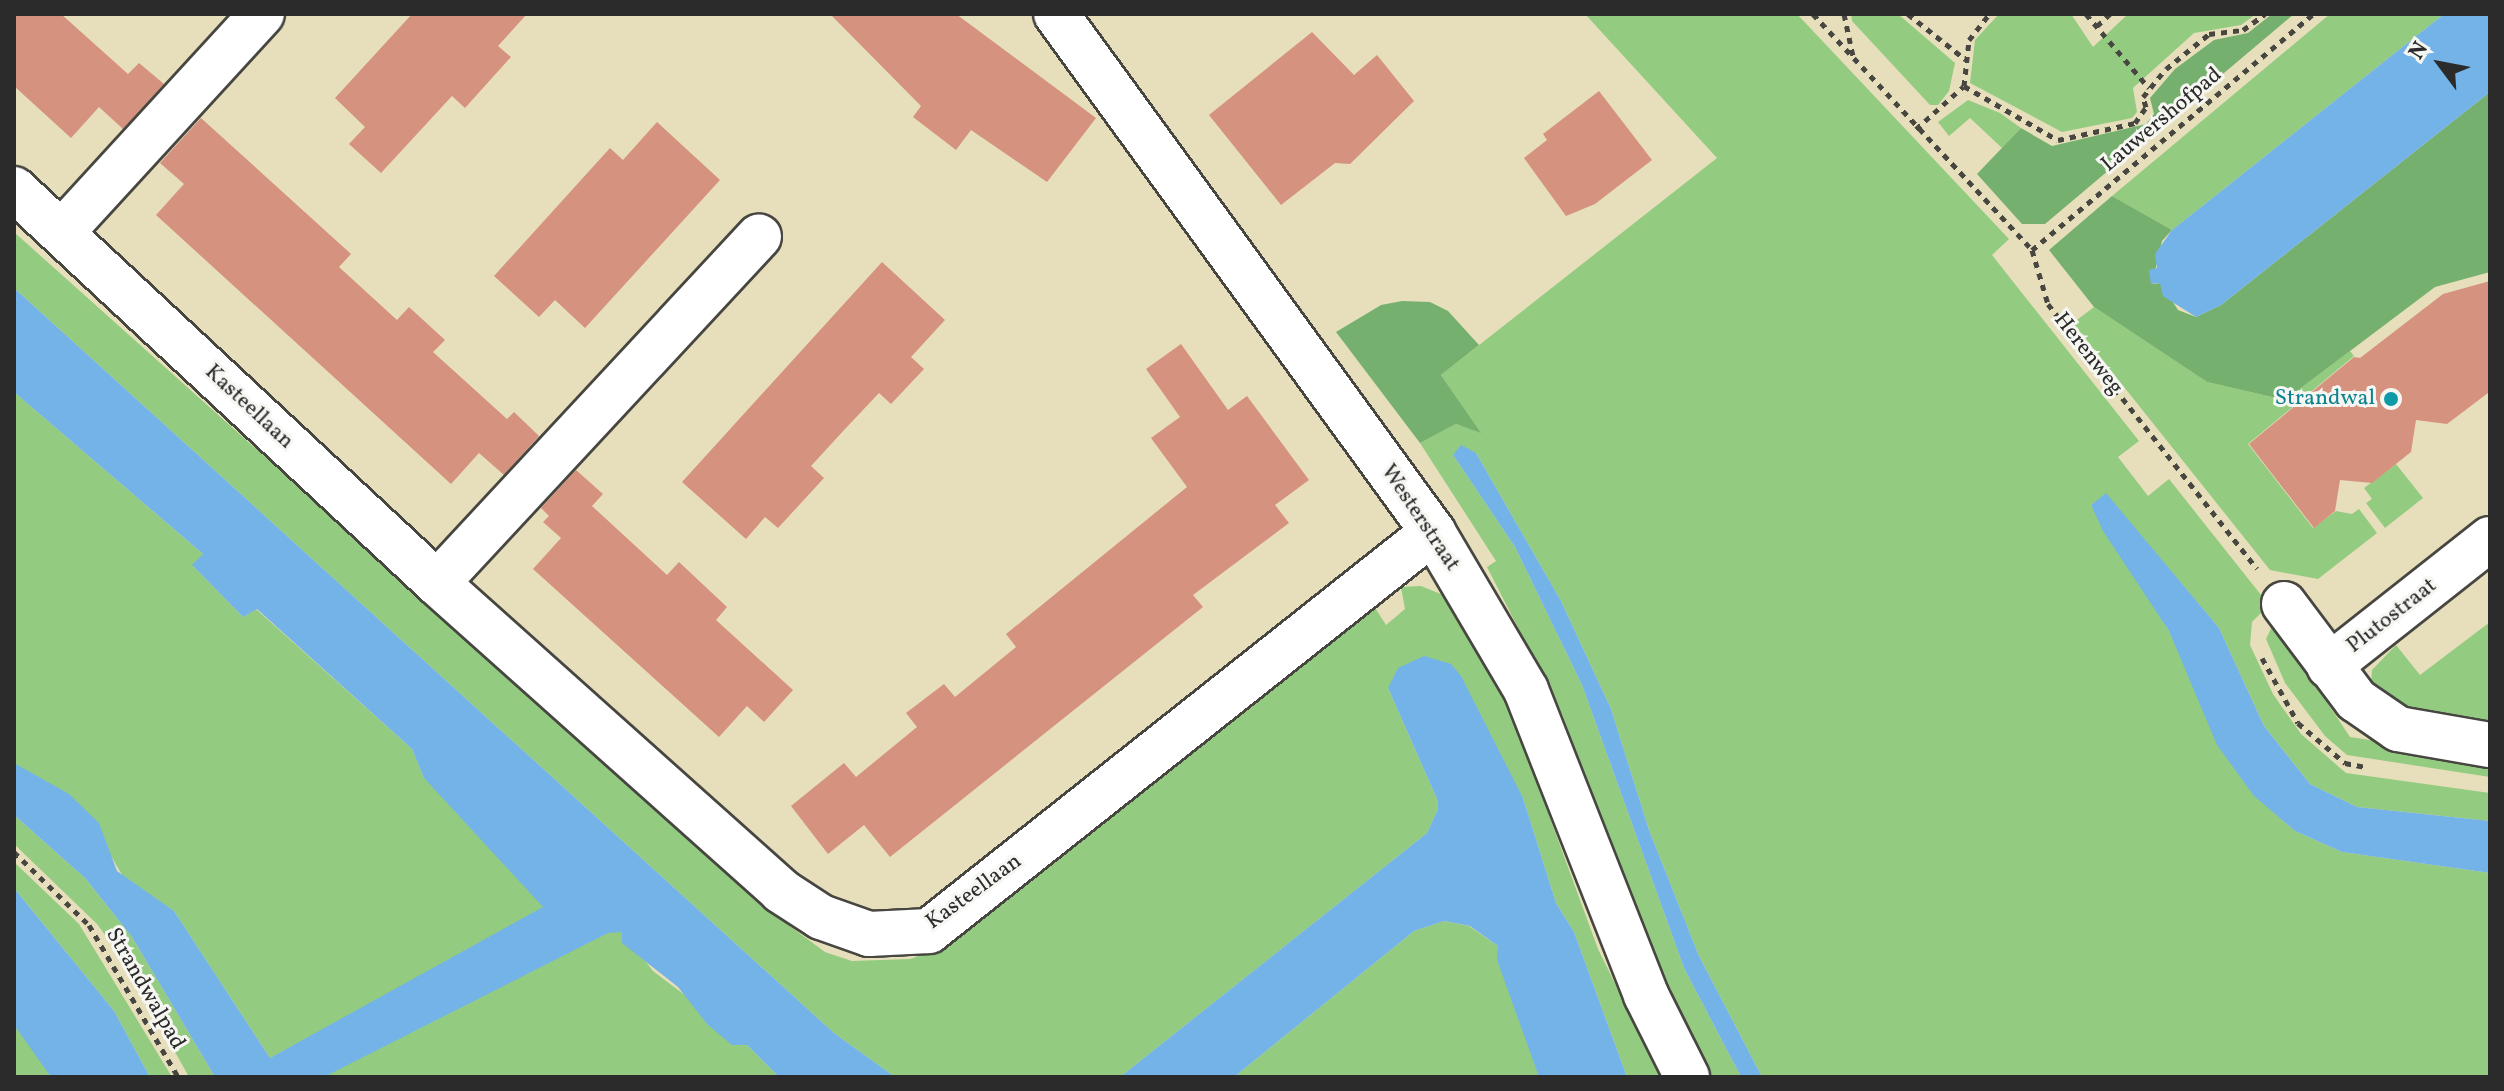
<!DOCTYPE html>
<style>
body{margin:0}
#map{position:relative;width:2504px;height:1091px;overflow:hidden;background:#e7dfbb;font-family:Vollkorn,serif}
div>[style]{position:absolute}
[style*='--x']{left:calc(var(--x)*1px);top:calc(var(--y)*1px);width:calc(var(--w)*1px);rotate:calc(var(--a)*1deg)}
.green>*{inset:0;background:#93cc80}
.forest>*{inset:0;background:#76b06e}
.water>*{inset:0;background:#74b3e7}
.building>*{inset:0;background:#d5927e}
.path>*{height:5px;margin-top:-2.5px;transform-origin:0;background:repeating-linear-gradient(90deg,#474641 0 6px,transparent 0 12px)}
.roads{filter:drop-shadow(2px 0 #474641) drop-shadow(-2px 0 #474641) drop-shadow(0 2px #474641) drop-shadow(0 -2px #474641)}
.minor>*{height:44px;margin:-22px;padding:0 22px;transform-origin:22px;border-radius:22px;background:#fff}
.dots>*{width:22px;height:22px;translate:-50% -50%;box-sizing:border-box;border:4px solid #f6f6f2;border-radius:50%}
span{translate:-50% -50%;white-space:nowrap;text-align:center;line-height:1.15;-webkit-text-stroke:6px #f6f6f2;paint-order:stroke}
.street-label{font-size:22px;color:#2b2b2b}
.culture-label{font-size:22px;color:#0d838f}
.right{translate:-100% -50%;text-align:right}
.frame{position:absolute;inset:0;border:16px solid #2b2b2b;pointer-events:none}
.north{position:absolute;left:2400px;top:24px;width:80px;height:80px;-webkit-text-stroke:6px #f6f6f2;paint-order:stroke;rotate:302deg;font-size:22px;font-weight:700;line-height:32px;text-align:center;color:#2b2b2b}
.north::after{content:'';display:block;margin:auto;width:28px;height:36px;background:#2b2b2b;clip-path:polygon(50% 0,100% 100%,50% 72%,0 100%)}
</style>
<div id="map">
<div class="green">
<i style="clip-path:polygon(1585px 14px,1797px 14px,2009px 239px,1992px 255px,2139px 441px,2118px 457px,2148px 496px,2169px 479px,2269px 605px,2252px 622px,2250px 645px,2273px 694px,2301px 734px,2346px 773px,2490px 793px,2490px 821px,2357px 807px,2310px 784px,2264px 726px,2219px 628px,2106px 494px,2091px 505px,2169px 631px,2242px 779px,2255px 796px,2295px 831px,2342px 852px,2490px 873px,2490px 1077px,1762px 1077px,1699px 956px,1649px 830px,1611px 709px,1561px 601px,1476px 453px,1453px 455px,1515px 547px,1582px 685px,1684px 968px,1741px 1077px,1712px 1077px,1673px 1007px,1622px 886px,1563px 716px,1487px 567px,1496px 561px,1420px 443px,1456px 424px,1480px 432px,1441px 375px,1717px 158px)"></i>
<i style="clip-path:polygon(1851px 14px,1898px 14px,1955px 63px,1949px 91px,1938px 105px,1930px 105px,1852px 21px)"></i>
<i style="clip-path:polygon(1999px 14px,2071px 14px,2093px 47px,2128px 14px,2256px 14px,2241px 25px,2194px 33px,2133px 88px,2137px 112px,2132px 118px,2062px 132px,1970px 83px,1975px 40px)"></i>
<i style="clip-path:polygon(2330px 14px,2444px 14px,2172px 230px,2112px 196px)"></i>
<i style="clip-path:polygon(1968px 100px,2000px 113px,2021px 128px,2002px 148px,1970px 118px,1949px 136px,1938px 122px)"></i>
<i style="clip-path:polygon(14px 232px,787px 924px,825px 952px,852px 961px,910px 959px,941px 948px,1372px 603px,1386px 625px,1405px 609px,1401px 587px,1421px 586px,1443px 595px,1457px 605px,1506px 698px,1598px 949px,1661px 1077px,1627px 1077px,1574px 932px,1556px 903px,1523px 798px,1388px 688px,1437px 799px,1438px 809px,1427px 833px,1120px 1077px,895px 1077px,834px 1033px,14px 288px)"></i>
<i style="clip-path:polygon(2094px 307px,2207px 382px,2285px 400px,2350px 351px,2354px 356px,2248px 444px,2313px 528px,2336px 511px,2352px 514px,2359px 509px,2377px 533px,2318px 579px,2270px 570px,2073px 323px)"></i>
<i style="clip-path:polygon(14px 392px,204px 555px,193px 566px,243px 617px,256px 609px,412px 749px,424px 778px,623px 932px,653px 971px,690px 999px,707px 1024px,747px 1045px,779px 1077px,271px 1077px,482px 945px,270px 1058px,174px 911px,125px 880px,107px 849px,14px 763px)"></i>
<i style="clip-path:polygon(2396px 464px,2423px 498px,2385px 528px,2366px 503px,2372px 499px,2364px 488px)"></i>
<i style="clip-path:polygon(2274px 622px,2350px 737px,2490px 758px,2490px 777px,2347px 755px,2325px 736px,2285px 683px,2266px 639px)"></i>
<i style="clip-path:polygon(2490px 622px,2490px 721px,2418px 712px,2370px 699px,2372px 670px,2396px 645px,2420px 675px)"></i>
<i style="clip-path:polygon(14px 815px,85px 878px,132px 937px,215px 1077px,189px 1077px,124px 961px,97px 924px,14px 844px)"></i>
<i style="clip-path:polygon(14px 862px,79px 924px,172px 1077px,150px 1077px,114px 1011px,14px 888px)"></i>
<i style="clip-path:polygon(1444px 921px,1469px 926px,1498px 946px,1539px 1077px,1234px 1077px,1414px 931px)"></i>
<i style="clip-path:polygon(14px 1025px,33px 1047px,51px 1077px,14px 1077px)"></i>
</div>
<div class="forest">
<i style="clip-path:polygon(2272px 14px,2294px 14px,2045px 224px,2022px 224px,1977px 174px,2021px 128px,2052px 146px,2146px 124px,2154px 114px,2150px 98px,2175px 69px,2214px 40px,2248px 33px)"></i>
<i style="clip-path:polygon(2490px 92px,2490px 272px,2435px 287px,2285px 400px,2207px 382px,2094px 307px,2049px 250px,2112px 196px,2172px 230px,2162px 241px,2152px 284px,2161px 283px,2178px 310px,2196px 317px,2221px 305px)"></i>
<i style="clip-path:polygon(1402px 301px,1430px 302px,1448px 311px,1479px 345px,1441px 375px,1481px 433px,1456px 424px,1420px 443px,1336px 332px,1381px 305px)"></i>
</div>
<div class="water">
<i style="clip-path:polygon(2444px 14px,2490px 14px,2490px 92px,2221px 305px,2196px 317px,2163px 296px,2160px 283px,2151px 284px,2149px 270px,2157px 268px,2155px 254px,2172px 230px)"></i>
<i style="clip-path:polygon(14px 288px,834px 1033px,895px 1077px,779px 1077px,747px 1045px,732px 1045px,707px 1024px,678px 987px,622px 943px,622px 932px,608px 933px,324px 1077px,215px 1077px,132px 937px,85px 878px,14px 815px,14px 763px,69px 794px,99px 823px,117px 871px,174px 911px,270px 1058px,543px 907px,424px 778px,412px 749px,257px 609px,243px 617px,192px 565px,203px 554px,14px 392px)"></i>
<i style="clip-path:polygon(1461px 445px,1476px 453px,1561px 601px,1611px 709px,1649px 830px,1699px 956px,1762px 1077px,1741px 1077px,1684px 968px,1582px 685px,1515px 547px,1453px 455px)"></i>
<i style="clip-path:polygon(2106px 493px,2219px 628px,2264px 726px,2310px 784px,2357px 807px,2490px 821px,2490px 873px,2342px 852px,2295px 831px,2254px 796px,2217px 745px,2169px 631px,2103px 531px,2091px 505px)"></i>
<i style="clip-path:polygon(1424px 656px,1451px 664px,1461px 676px,1523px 798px,1556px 903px,1574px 932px,1627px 1077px,1539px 1077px,1497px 960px,1498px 946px,1470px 926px,1444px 921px,1414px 931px,1234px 1077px,1120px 1077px,1427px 833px,1438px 809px,1437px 799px,1388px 688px,1398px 668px)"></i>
<i style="clip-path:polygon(14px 888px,114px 1011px,150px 1077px,51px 1077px,14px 1025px)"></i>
</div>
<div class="building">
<i style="clip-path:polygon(14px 14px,61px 14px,128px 74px,139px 63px,164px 84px,123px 129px,99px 107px,71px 138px,14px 86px)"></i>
<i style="clip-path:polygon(412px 14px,527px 14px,498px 46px,511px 57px,465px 108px,452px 96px,381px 173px,349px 144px,365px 127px,335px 98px)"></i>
<i style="clip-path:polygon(830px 14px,956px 14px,1096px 118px,1047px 182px,971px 130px,956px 150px,913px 117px,921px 106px)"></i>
<i style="clip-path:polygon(1312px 32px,1354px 75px,1377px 55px,1414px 101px,1350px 164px,1335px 163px,1281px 205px,1209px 115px)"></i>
<i style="clip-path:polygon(1599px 91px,1652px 160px,1595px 204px,1566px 216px,1524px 158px,1547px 140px,1543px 134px)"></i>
<i style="clip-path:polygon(201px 118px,351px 254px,339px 267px,397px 320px,409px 307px,445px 340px,433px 352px,507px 419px,514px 412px,539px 436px,504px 475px,479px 453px,451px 484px,156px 215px,184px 184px,160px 163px)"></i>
<i style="clip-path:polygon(657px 122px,720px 180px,585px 328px,555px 300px,539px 317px,494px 276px,610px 148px,623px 160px)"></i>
<i style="clip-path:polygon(882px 262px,945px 320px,911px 357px,924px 369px,891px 404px,879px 393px,845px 429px,811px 466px,824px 478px,778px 528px,765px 517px,746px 539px,682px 482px)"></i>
<i style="clip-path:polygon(2490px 281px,2488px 393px,2447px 424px,2416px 420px,2411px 452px,2372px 483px,2340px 480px,2335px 511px,2314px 528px,2249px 444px,2354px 357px,2360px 358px,2443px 294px)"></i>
<i style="clip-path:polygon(1181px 344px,1228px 410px,1247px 396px,1309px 480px,1275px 505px,1289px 523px,1193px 595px,1203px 607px,890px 857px,864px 825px,828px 854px,791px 806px,844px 763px,856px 777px,917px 727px,906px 713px,944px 684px,955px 697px,1016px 647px,1006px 634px,1187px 487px,1151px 438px,1180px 417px,1146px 369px)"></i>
<i style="clip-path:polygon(576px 470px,603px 494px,592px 506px,667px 575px,679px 562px,727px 607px,716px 620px,793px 690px,764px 722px,747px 706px,719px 737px,533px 569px,561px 538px,543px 522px,549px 516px,541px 508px)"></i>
</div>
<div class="path">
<i style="--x:1813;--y:14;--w:322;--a:47.1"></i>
<i style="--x:2032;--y:250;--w:56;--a:73.5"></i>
<i style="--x:2048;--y:304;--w:337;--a:51.7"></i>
<i style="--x:1844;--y:14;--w:43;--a:77.9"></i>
<i style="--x:1908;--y:14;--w:73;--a:38.3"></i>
<i style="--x:2086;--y:14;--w:97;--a:49.6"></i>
<i style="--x:2097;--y:26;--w:18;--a:-43"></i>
<i style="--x:1964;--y:86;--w:46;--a:-83.8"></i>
<i style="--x:1969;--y:40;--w:33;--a:-52"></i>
<i style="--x:1916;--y:129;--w:64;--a:-41.9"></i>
<i style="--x:1964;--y:86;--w:108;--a:29.9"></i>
<i style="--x:2058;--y:140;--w:79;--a:-12.4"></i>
<i style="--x:2135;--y:123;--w:19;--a:-55"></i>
<i style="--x:2146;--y:107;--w:10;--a:-107"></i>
<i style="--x:2143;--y:97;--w:36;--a:-51"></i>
<i style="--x:2166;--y:69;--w:55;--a:-39.1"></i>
<i style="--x:2209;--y:34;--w:34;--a:-7"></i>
<i style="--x:2243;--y:30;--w:27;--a:-36"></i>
<i style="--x:2032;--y:250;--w:367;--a:-40"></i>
<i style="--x:2262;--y:658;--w:74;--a:61"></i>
<i style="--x:2298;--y:723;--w:62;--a:40.4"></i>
<i style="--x:2345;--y:763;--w:21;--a:11"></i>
<i style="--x:14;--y:852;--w:105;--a:44.2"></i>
<i style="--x:89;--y:925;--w:176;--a:59.6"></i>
</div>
<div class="roads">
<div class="minor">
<i style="--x:1056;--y:14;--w:641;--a:53.95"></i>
<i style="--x:1433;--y:532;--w:183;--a:59.5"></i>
<i style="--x:1526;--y:690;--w:328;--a:68.5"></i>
<i style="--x:1646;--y:995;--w:92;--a:63.4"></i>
<i style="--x:14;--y:189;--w:578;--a:42.97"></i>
<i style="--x:437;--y:583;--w:462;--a:41.8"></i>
<i style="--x:781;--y:891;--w:48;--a:33"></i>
<i style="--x:821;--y:917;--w:51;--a:19.5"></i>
<i style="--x:869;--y:934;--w:60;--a:-2.9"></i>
<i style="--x:929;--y:931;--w:643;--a:-38.37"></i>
<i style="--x:62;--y:232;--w:296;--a:-47.5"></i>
<i style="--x:437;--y:583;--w:473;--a:-47.1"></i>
<i style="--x:2284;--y:604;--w:120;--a:53.1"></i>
<i style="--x:2356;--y:700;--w:51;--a:34.6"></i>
<i style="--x:2398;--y:729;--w:93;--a:9.9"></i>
<i style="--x:2329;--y:666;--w:205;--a:-38.3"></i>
</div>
</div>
<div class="dots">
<i style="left:2391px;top:399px;background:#0f9aa8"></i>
</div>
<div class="street-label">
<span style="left:2162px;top:120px;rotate:-40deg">Lauwershofpad</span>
<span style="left:2088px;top:354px;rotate:52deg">Herenweg</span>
<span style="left:249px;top:407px;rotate:43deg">Kasteellaan</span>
<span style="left:1420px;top:518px;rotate:56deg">Westerstraat</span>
<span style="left:2392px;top:616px;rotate:-38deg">Plutostraat</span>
<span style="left:974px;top:892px;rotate:-36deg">Kasteellaan</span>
<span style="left:145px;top:989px;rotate:60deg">Strandwalpad</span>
</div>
<div class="culture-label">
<span class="right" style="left:2375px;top:399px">Strandwal</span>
</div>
<div class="frame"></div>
<div class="north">N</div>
</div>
